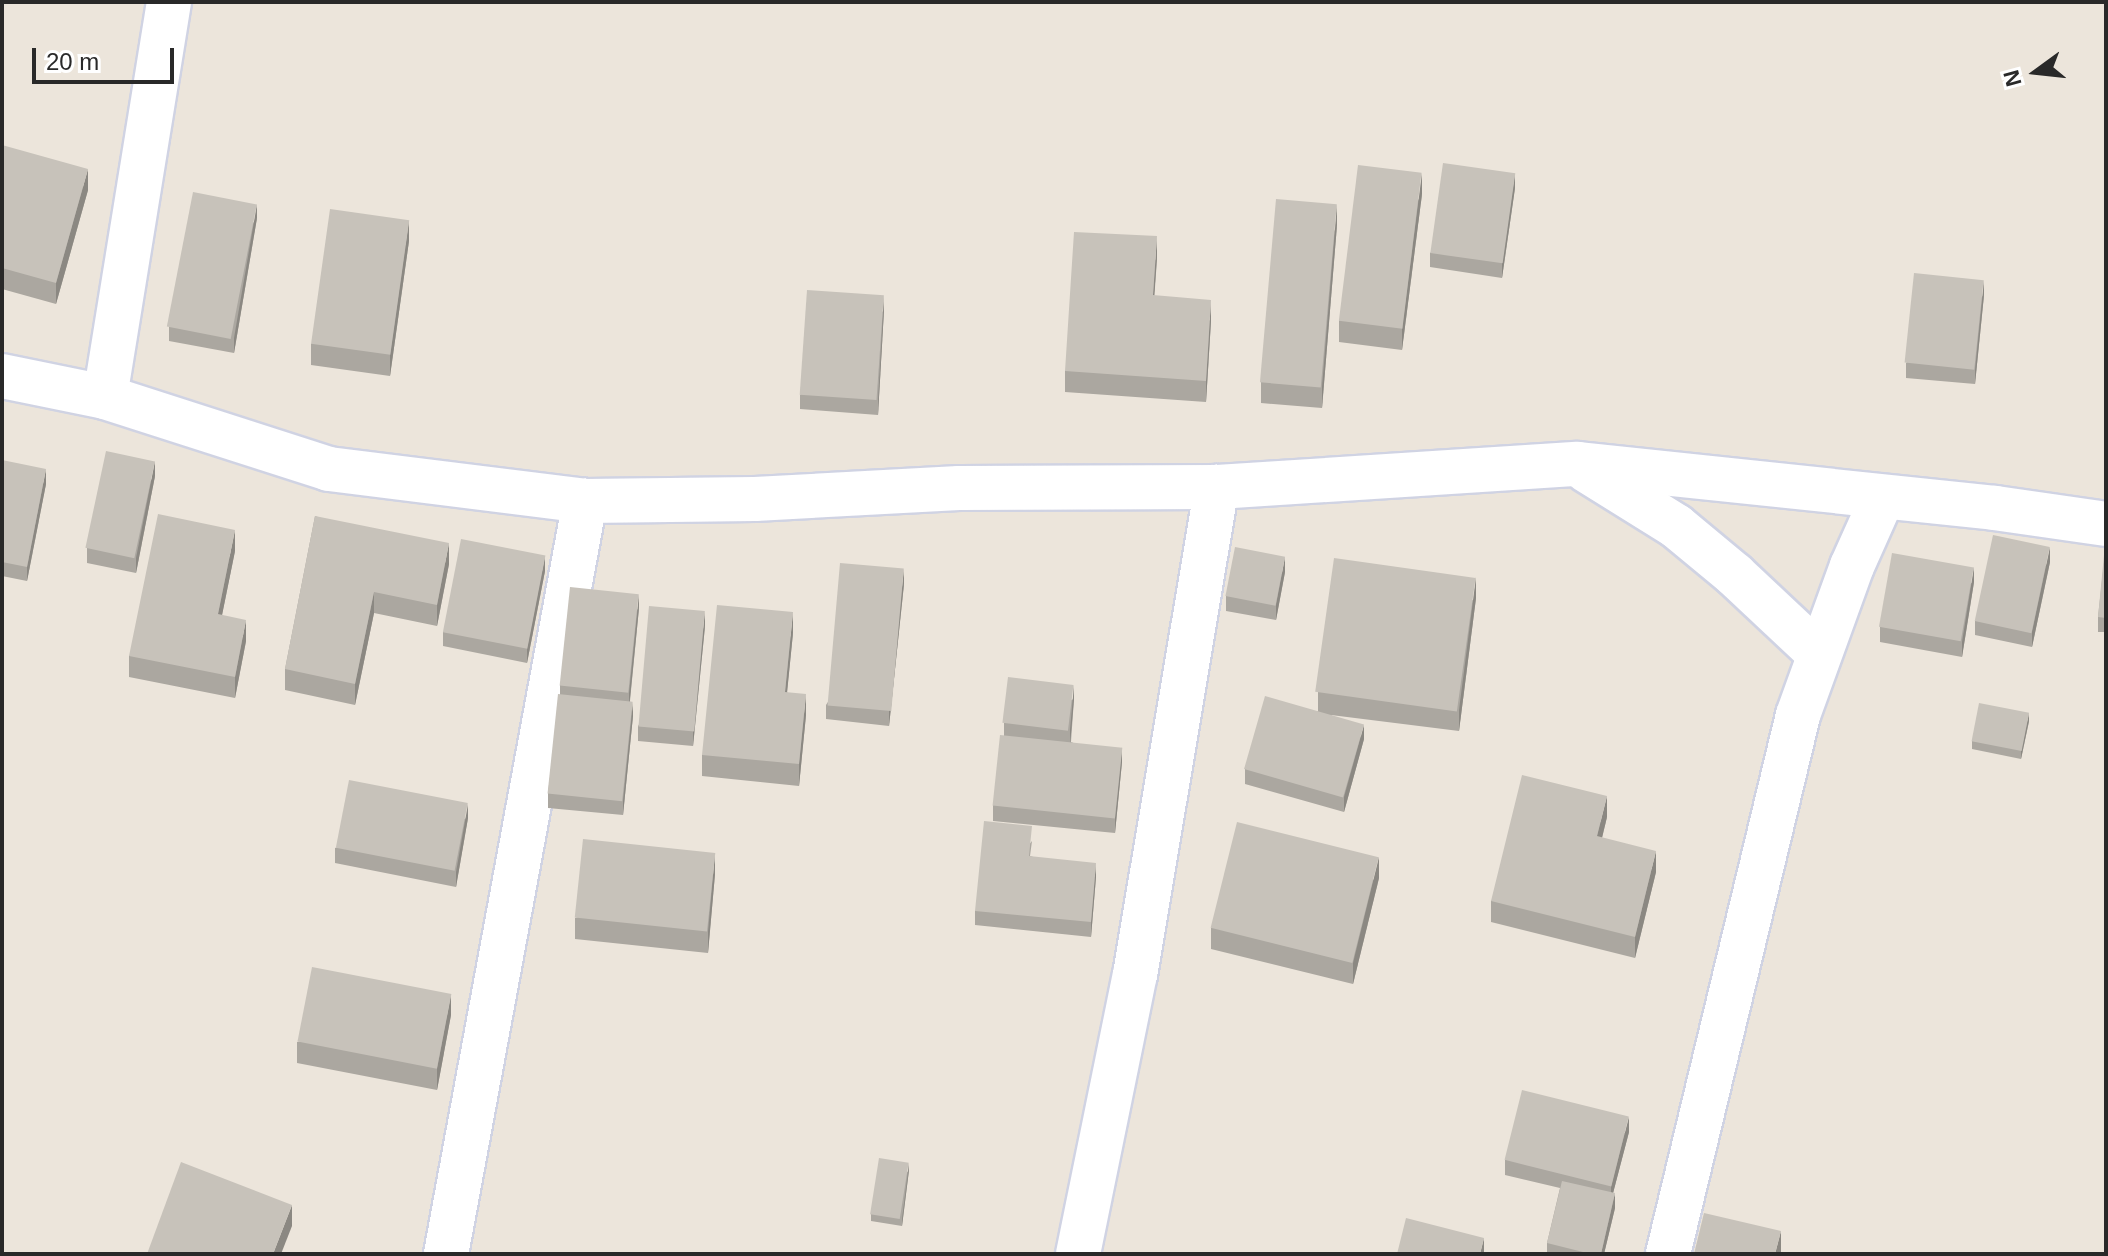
<!DOCTYPE html>
<style>
body{margin:0}
#map{position:relative;width:2108px;height:1256px;overflow:hidden;background:#ece5db;font-family:Arial,sans-serif}
div>[style]{position:absolute}
[style*='--x']{left:calc(var(--x)*1px);top:calc(var(--y)*1px);width:calc(var(--w)*1px);rotate:calc(var(--a)*1deg)}
.roads{filter:drop-shadow(2px 0 #d0d3e3) drop-shadow(-2px 0 #d0d3e3) drop-shadow(0 2px #d0d3e3) drop-shadow(0 -2px #d0d3e3)}
.minor>*{height:44px;margin:-22px;padding:0 22px;transform-origin:22px;border-radius:22px;background:#fff}
.wall>*{inset:0;background:#aba7a0}
.shaded-wall>*{inset:0;background:#8b8882}
.building>*{inset:0;background:#c7c2ba;transform-origin:0 0}
span{translate:-50% -50%;white-space:nowrap;text-align:center;line-height:1.15;-webkit-text-stroke:8px #fff;paint-order:stroke}
.frame{position:absolute;inset:0;border:4px solid #292929;pointer-events:none}
.north{position:absolute;left:1996px;top:32px;width:80px;height:80px;-webkit-text-stroke:6px #fff;paint-order:stroke;rotate:255deg;font-size:22px;font-weight:700;line-height:32px;text-align:center;color:#292929}
.north::after{content:'';display:block;margin:auto;width:28px;height:36px;background:#292929;clip-path:polygon(50% 0,100% 100%,50% 72%,0 100%)}
.scale{position:absolute;left:32px;top:48px;width:142px;height:36px;box-sizing:border-box;border:4px solid #292929;border-top:0;padding-left:10px;font-size:24px;line-height:28px;white-space:nowrap;color:#292929;-webkit-text-stroke:6px #fff;paint-order:stroke}
</style>
<div id="map">
<div class="roads">
<div class="minor">
<i style="--x:169;--y:2;--w:400;--a:99.2"></i>
<i style="--x:105;--y:397;--w:235;--a:17.8"></i>
<i style="--x:329;--y:469;--w:258;--a:7.1"></i>
<i style="--x:585;--y:501;--w:170;--a:-0.7"></i>
<i style="--x:755;--y:499;--w:204;--a:-3.1"></i>
<i style="--x:959;--y:488;--w:258;--a:-0.2"></i>
<i style="--x:1217;--y:487;--w:361;--a:-3.7"></i>
<i style="--x:1577;--y:464;--w:420;--a:6"></i>
<i style="--x:1995;--y:508;--w:112;--a:8.2"></i>
<i style="--x:2;--y:376;--w:105;--a:11.5"></i>
<i style="--x:1586;--y:470;--w:106;--a:31.9"></i>
<i style="--x:1676;--y:526;--w:77;--a:39.7"></i>
<i style="--x:1735;--y:575;--w:115;--a:43.2"></i>
<i style="--x:446;--y:1254;--w:766;--a:-79.54"></i>
<i style="--x:1078;--y:1254;--w:285;--a:-78.5"></i>
<i style="--x:1135;--y:975;--w:495;--a:-80.5"></i>
<i style="--x:1668;--y:1254;--w:554;--a:-76.44"></i>
<i style="--x:1798;--y:715;--w:158;--a:-70.1"></i>
<i style="--x:1852;--y:566;--w:73;--a:-65.9"></i>
</div>
</div>
<div class="wall">
<i style="clip-path:polygon(2px 145px,88px 190px,56px 304px,2px 289px)"></i>
<i style="clip-path:polygon(1515px 188px,1502px 278px,1430px 267px,1430px 253px)"></i>
<i style="clip-path:polygon(1422px 194px,1402px 350px,1339px 342px,1339px 321px)"></i>
<i style="clip-path:polygon(257px 218px,234px 353px,169px 341px,169px 327px)"></i>
<i style="clip-path:polygon(1337px 225px,1322px 408px,1261px 403px,1261px 382px)"></i>
<i style="clip-path:polygon(409px 241px,390px 376px,311px 365px,311px 344px)"></i>
<i style="clip-path:polygon(1157px 258px,1154px 296px,1211px 321px,1206px 402px,1065px 392px,1065px 371px)"></i>
<i style="clip-path:polygon(1984px 295px,1975px 384px,1906px 378px,1906px 363px)"></i>
<i style="clip-path:polygon(884px 310px,878px 415px,800px 409px,800px 395px)"></i>
<i style="clip-path:polygon(2px 460px,46px 484px,27px 581px,2px 576px)"></i>
<i style="clip-path:polygon(155px 476px,136px 573px,87px 563px,87px 548px)"></i>
<i style="clip-path:polygon(315px 516px,449px 564px,437px 626px,374px 613px,355px 705px,285px 690px,285px 669px)"></i>
<i style="clip-path:polygon(2106px 545px,2106px 632px,2098px 632px,2098px 617px)"></i>
<i style="clip-path:polygon(235px 551px,222px 615px,246px 641px,235px 698px,129px 677px,129px 656px)"></i>
<i style="clip-path:polygon(2050px 562px,2032px 647px,1975px 635px,1975px 621px)"></i>
<i style="clip-path:polygon(545px 571px,527px 663px,443px 646px,443px 632px)"></i>
<i style="clip-path:polygon(1285px 572px,1276px 620px,1226px 611px,1226px 596px)"></i>
<i style="clip-path:polygon(1974px 582px,1962px 657px,1880px 642px,1880px 627px)"></i>
<i style="clip-path:polygon(904px 584px,889px 726px,826px 719px,826px 705px)"></i>
<i style="clip-path:polygon(1476px 598px,1459px 731px,1331px 715px,1364px 739px,1344px 812px,1245px 784px,1245px 769px,1318px 711px,1318px 692px)"></i>
<i style="clip-path:polygon(639px 608px,630px 701px,633px 716px,623px 815px,548px 808px,548px 793px,560px 694px,560px 685px)"></i>
<i style="clip-path:polygon(705px 626px,693px 746px,638px 741px,638px 726px)"></i>
<i style="clip-path:polygon(793px 633px,787px 692px,806px 715px,799px 786px,702px 776px,702px 755px)"></i>
<i style="clip-path:polygon(1074px 699px,1071px 742px,1122px 762px,1115px 833px,993px 821px,993px 806px,1004px 735px,1004px 723px)"></i>
<i style="clip-path:polygon(2029px 721px,2021px 759px,1972px 749px,1972px 741px)"></i>
<i style="clip-path:polygon(1607px 817px,1602px 838px,1656px 872px,1635px 958px,1491px 922px,1491px 901px)"></i>
<i style="clip-path:polygon(468px 818px,456px 887px,335px 863px,335px 848px)"></i>
<i style="clip-path:polygon(1032px 841px,1030px 856px,1096px 877px,1091px 937px,975px 925px,975px 911px)"></i>
<i style="clip-path:polygon(715px 874px,708px 953px,575px 939px,575px 918px)"></i>
<i style="clip-path:polygon(1379px 878px,1353px 984px,1211px 949px,1211px 928px)"></i>
<i style="clip-path:polygon(451px 1015px,437px 1090px,297px 1063px,297px 1042px)"></i>
<i style="clip-path:polygon(1629px 1132px,1613px 1193px,1615px 1208px,1604px 1254px,1547px 1254px,1547px 1243px,1560px 1188px,1505px 1175px,1505px 1160px)"></i>
<i style="clip-path:polygon(909px 1170px,902px 1226px,871px 1221px,871px 1214px)"></i>
</div>
<div class="shaded-wall">
<i style="clip-path:polygon(88px 169px,88px 190px,56px 304px,56px 283px)"></i>
<i style="clip-path:polygon(1422px 173px,1422px 194px,1402px 350px,1402px 329px)"></i>
<i style="clip-path:polygon(1515px 173px,1515px 188px,1502px 278px,1502px 263px)"></i>
<i style="clip-path:polygon(257px 204px,257px 218px,234px 353px,234px 338px)"></i>
<i style="clip-path:polygon(1337px 204px,1337px 225px,1322px 408px,1322px 387px)"></i>
<i style="clip-path:polygon(409px 220px,409px 241px,390px 376px,390px 355px)"></i>
<i style="clip-path:polygon(1157px 236px,1157px 258px,1153px 316px,1153px 295px)"></i>
<i style="clip-path:polygon(1984px 280px,1984px 295px,1975px 384px,1975px 370px)"></i>
<i style="clip-path:polygon(884px 295px,884px 310px,878px 415px,878px 400px)"></i>
<i style="clip-path:polygon(1211px 300px,1211px 321px,1206px 402px,1206px 381px)"></i>
<i style="clip-path:polygon(155px 461px,155px 476px,136px 573px,136px 558px)"></i>
<i style="clip-path:polygon(46px 469px,46px 484px,27px 581px,27px 567px)"></i>
<i style="clip-path:polygon(235px 530px,235px 551px,218px 635px,218px 614px)"></i>
<i style="clip-path:polygon(449px 543px,449px 564px,437px 626px,437px 605px)"></i>
<i style="clip-path:polygon(2050px 547px,2050px 562px,2032px 647px,2032px 632px)"></i>
<i style="clip-path:polygon(545px 556px,545px 571px,527px 663px,527px 648px)"></i>
<i style="clip-path:polygon(1285px 557px,1285px 572px,1276px 620px,1276px 605px)"></i>
<i style="clip-path:polygon(1974px 567px,1974px 582px,1962px 657px,1962px 642px)"></i>
<i style="clip-path:polygon(904px 569px,904px 584px,889px 726px,889px 711px)"></i>
<i style="clip-path:polygon(1476px 577px,1476px 598px,1459px 731px,1459px 710px)"></i>
<i style="clip-path:polygon(374px 592px,374px 613px,355px 705px,355px 684px)"></i>
<i style="clip-path:polygon(639px 594px,639px 608px,629px 708px,629px 693px)"></i>
<i style="clip-path:polygon(705px 611px,705px 626px,693px 746px,693px 731px)"></i>
<i style="clip-path:polygon(793px 612px,793px 633px,785px 713px,785px 692px)"></i>
<i style="clip-path:polygon(246px 620px,246px 641px,235px 698px,235px 677px)"></i>
<i style="clip-path:polygon(1074px 685px,1074px 699px,1070px 745px,1070px 730px)"></i>
<i style="clip-path:polygon(806px 694px,806px 715px,799px 786px,799px 764px)"></i>
<i style="clip-path:polygon(633px 702px,633px 716px,623px 815px,623px 801px)"></i>
<i style="clip-path:polygon(2029px 713px,2029px 721px,2021px 759px,2021px 751px)"></i>
<i style="clip-path:polygon(1364px 725px,1364px 739px,1344px 812px,1344px 797px)"></i>
<i style="clip-path:polygon(1122px 747px,1122px 762px,1115px 833px,1115px 818px)"></i>
<i style="clip-path:polygon(1607px 796px,1607px 817px,1597px 858px,1597px 836px)"></i>
<i style="clip-path:polygon(468px 804px,468px 818px,456px 887px,456px 872px)"></i>
<i style="clip-path:polygon(1656px 851px,1656px 872px,1635px 958px,1635px 937px)"></i>
<i style="clip-path:polygon(715px 853px,715px 874px,708px 953px,708px 932px)"></i>
<i style="clip-path:polygon(1379px 857px,1379px 878px,1353px 984px,1353px 963px)"></i>
<i style="clip-path:polygon(1096px 863px,1096px 877px,1091px 937px,1091px 922px)"></i>
<i style="clip-path:polygon(451px 994px,451px 1015px,437px 1090px,437px 1069px)"></i>
<i style="clip-path:polygon(1629px 1117px,1629px 1132px,1611px 1201px,1611px 1186px)"></i>
<i style="clip-path:polygon(909px 1163px,909px 1170px,902px 1226px,902px 1219px)"></i>
<i style="clip-path:polygon(1615px 1193px,1615px 1208px,1604px 1254px,1601px 1254px)"></i>
<i style="clip-path:polygon(292px 1205px,292px 1226px,281px 1254px,273px 1254px)"></i>
<i style="clip-path:polygon(1781px 1231px,1781px 1254px,1775px 1254px)"></i>
<i style="clip-path:polygon(1484px 1238px,1484px 1254px,1480px 1254px)"></i>
</div>
<div class="building">
<i style="clip-path:polygon(2px 145px,88px 169px,56px 283px,2px 268px)"></i>
<i style="left:1443px;top:163px;width:73px;height:91px;rotate:8deg"></i>
<i style="left:1358px;top:165px;width:64px;height:157px;rotate:7deg"></i>
<i style="left:193px;top:192px;width:65px;height:137px;rotate:11deg"></i>
<i style="left:1276px;top:199px;width:61px;height:184px;rotate:5deg"></i>
<i style="left:330px;top:209px;width:80px;height:136px;rotate:8deg"></i>
<i style="clip-path:polygon(1074px 232px,1157px 236px,1153px 295px,1211px 300px,1206px 381px,1065px 371px)"></i>
<i style="left:1914px;top:273px;width:70px;height:90px;rotate:6deg"></i>
<i style="left:807px;top:290px;width:77px;height:105px;rotate:4deg"></i>
<i style="left:106px;top:451px;width:50px;height:99px;rotate:12deg"></i>
<i style="clip-path:polygon(2px 460px,46px 469px,27px 567px,2px 562px)"></i>
<i style="clip-path:polygon(158px 514px,235px 530px,218px 614px,246px 620px,235px 677px,129px 656px)"></i>
<i style="clip-path:polygon(315px 516px,449px 543px,437px 605px,374px 592px,355px 684px,285px 669px)"></i>
<i style="left:1993px;top:535px;width:58px;height:88px;rotate:12deg"></i>
<i style="left:461px;top:539px;width:86px;height:95px;rotate:11deg"></i>
<i style="clip-path:polygon(2105px 545px,2106px 545px,2106px 618px,2098px 617px)"></i>
<i style="left:1235px;top:547px;width:51px;height:50px;rotate:11deg"></i>
<i style="left:1892px;top:553px;width:83px;height:75px;rotate:10deg"></i>
<i style="left:1334px;top:558px;width:143px;height:135px;rotate:8deg"></i>
<i style="left:840px;top:563px;width:64px;height:143px;rotate:5deg"></i>
<i style="left:570px;top:587px;width:69px;height:99px;rotate:6deg"></i>
<i style="clip-path:polygon(717px 605px,793px 612px,785px 692px,806px 694px,799px 764px,702px 755px)"></i>
<i style="left:649px;top:606px;width:56px;height:121px;rotate:5deg"></i>
<i style="left:1008px;top:677px;width:66px;height:46px;rotate:7deg"></i>
<i style="left:558px;top:694px;width:75px;height:100px;rotate:6deg"></i>
<i style="left:1265px;top:696px;width:103px;height:76px;rotate:16deg"></i>
<i style="left:1979px;top:703px;width:51px;height:39px;rotate:11deg"></i>
<i style="left:1000px;top:735px;width:123px;height:71px;rotate:6deg"></i>
<i style="clip-path:polygon(1522px 775px,1607px 796px,1597px 836px,1656px 851px,1635px 937px,1491px 901px)"></i>
<i style="left:349px;top:780px;width:121px;height:69px;rotate:11deg"></i>
<i style="clip-path:polygon(984px 821px,1032px 826px,1029px 856px,1096px 863px,1091px 922px,975px 911px)"></i>
<i style="left:1237px;top:822px;width:146px;height:109px;rotate:14deg"></i>
<i style="left:583px;top:839px;width:133px;height:79px;rotate:6deg"></i>
<i style="left:312px;top:967px;width:142px;height:76px;rotate:11deg"></i>
<i style="left:1522px;top:1090px;width:110px;height:72px;rotate:14deg"></i>
<i style="left:879px;top:1158px;width:30px;height:57px;rotate:9deg"></i>
<i style="clip-path:polygon(181px 1162px,292px 1205px,273px 1254px,147px 1254px)"></i>
<i style="clip-path:polygon(1562px 1181px,1615px 1193px,1601px 1254px,1591px 1254px,1547px 1243px)"></i>
<i style="clip-path:polygon(1704px 1213px,1781px 1231px,1775px 1254px,1694px 1254px)"></i>
<i style="clip-path:polygon(1406px 1218px,1484px 1238px,1480px 1254px,1397px 1254px)"></i>
</div>
<div class="frame"></div>
<div class="north">N</div>
<div class="scale">20 m</div>
</div>
